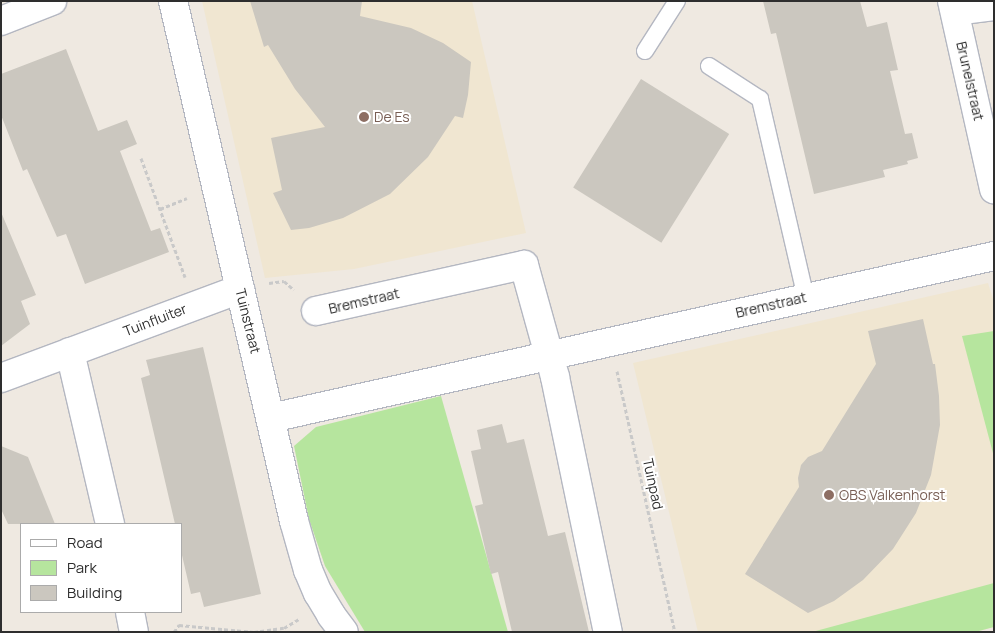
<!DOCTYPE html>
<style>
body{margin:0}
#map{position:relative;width:995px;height:633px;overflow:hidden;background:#efe9e1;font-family:Manrope,sans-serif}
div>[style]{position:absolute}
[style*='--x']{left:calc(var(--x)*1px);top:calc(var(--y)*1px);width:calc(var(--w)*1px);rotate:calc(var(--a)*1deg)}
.education>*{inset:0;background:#f0e6d1}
.green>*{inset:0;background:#b6e59e}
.building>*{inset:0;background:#cbc7bf;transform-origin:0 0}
.path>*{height:3px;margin-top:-1.5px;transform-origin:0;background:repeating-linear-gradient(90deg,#c9c9c9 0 4px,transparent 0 6.5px)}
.roads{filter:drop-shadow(1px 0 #b4b7c1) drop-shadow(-1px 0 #b4b7c1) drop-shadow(0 1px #b4b7c1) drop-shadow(0 -1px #b4b7c1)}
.service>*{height:16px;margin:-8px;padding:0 8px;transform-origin:8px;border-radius:8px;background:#fff}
.pedestrian>*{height:25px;margin:-12.5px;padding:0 12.5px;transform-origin:12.5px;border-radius:12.5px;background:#fff}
.minor>*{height:28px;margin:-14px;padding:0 14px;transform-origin:14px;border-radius:14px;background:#fff}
.dots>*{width:14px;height:14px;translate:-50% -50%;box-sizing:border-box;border:2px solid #fff;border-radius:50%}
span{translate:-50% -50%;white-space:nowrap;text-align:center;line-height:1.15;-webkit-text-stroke:4px #fff;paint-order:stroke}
.street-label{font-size:14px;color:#2e2e2e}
.education-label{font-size:14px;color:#785e54}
.left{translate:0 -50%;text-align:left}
.frame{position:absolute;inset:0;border:2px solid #2e2e2e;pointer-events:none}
.legend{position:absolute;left:20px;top:523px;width:162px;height:90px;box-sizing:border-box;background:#fff;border:1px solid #ababab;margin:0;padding:6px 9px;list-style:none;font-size:15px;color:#2e2e2e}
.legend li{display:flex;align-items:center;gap:10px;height:25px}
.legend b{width:25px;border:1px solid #ababab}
</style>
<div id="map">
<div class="education">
<i style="clip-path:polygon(202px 1px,472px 1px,526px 233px,354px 269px,265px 278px)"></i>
<i style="clip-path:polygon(988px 283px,994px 302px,994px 627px,975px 632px,698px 632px,633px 363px)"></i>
</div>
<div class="green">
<i style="clip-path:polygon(994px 331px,994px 457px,962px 336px)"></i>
<i style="clip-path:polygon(441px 396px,508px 632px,365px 632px,325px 566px,309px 519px,294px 446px,316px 427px)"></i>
<i style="clip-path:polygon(994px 583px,994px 627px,975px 632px,812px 632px)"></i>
</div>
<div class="building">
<i style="clip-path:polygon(250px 1px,362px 1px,360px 16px,411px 28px,443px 43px,471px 62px,468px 95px,463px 118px,455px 116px,428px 157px,390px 194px,343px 218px,309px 228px,291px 230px,273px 193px,282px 190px,271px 138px,325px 127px,295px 89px,268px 45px,264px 47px)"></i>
<i style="clip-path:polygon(763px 1px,860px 1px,867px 27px,887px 22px,898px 70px,890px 71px,905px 134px,912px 133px,918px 158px,907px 161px,908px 164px,883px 170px,885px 177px,814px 194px,776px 33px,771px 34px)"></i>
<i style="clip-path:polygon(66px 49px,98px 131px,127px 120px,137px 144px,120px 151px,151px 231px,160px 228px,169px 252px,85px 284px,66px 234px,57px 237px,27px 169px,23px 171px,1px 115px,1px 74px)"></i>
<i style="left:641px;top:79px;width:104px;height:128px;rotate:32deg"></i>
<i style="clip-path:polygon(1px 212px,36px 295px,21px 301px,30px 324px,1px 346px)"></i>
<i style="clip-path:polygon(923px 319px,933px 364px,935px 364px,939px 396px,940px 425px,931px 475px,916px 513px,893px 549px,863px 580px,834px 601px,808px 613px,745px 574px,799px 487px,798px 478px,801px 465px,808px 457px,822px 451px,876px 364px,868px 331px)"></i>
<i style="clip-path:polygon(203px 347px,261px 594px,204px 607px,200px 592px,191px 594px,181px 551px,181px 524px,175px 524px,141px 378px,150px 375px,146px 360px)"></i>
<i style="clip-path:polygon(502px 424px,507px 443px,524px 439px,548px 536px,565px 532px,589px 632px,512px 632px,498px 572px,491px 574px,475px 506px,483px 504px,471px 451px,481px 449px,477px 430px)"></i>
<i style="clip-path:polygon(1px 446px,28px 457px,55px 524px,8px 524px,1px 509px)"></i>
</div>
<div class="path">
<i style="--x:141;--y:158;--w:127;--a:69.7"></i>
<i style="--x:160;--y:209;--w:29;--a:-22"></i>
<i style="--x:269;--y:283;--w:15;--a:-8"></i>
<i style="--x:284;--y:281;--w:13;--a:42"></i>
<i style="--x:617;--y:371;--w:267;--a:77.5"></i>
<i style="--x:174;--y:632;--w:9;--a:-54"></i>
<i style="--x:179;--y:625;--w:75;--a:5.3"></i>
<i style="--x:254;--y:632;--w:30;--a:-8"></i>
<i style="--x:284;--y:628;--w:17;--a:-31"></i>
</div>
<div class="roads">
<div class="service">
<i style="--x:645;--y:51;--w:59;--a:-57.4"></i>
<i style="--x:709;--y:66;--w:61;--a:32.9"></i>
<i style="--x:760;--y:99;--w:204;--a:77"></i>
</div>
<div class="pedestrian">
<i style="--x:954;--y:12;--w:40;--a:-7.1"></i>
</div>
<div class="minor">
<i style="--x:173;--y:1;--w:534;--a:76.9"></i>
<i style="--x:294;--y:521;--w:51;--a:74.1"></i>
<i style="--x:308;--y:570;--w:25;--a:67"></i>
<i style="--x:318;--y:593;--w:26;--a:59"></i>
<i style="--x:331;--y:615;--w:21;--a:53"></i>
<i style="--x:952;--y:1;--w:193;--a:77.4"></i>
<i style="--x:1;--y:21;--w:55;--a:-21.4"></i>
<i style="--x:316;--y:311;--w:213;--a:-12.5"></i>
<i style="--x:524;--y:265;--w:116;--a:74.5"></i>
<i style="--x:555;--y:377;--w:260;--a:78.3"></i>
<i style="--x:70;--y:352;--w:177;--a:76.9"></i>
<i style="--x:1;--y:378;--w:255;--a:-20.4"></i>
<i style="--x:271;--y:418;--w:741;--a:-12.63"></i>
<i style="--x:130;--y:612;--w:20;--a:79"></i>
</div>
</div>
<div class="dots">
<i style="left:364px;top:117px;background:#8d6e63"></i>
<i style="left:829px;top:495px;background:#8d6e63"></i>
</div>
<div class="street-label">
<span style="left:970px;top:81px;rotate:77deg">Brunelstraat</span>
<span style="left:364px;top:301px;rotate:-13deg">Bremstraat</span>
<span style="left:771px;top:305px;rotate:-13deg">Bremstraat</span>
<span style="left:155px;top:320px;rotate:-21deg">Tuinfluiter</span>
<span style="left:248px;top:321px;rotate:76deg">Tuinstraat</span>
<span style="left:653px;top:484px;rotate:78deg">Tuinpad</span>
</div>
<div class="education-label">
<span class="left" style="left:374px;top:117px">De Es</span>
<span class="left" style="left:839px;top:495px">OBS Valkenhorst</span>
</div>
<div class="frame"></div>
<ul class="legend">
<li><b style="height:6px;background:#fff"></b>Road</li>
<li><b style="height:14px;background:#b6e59e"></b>Park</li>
<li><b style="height:14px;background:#cbc7bf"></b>Building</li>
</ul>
</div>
